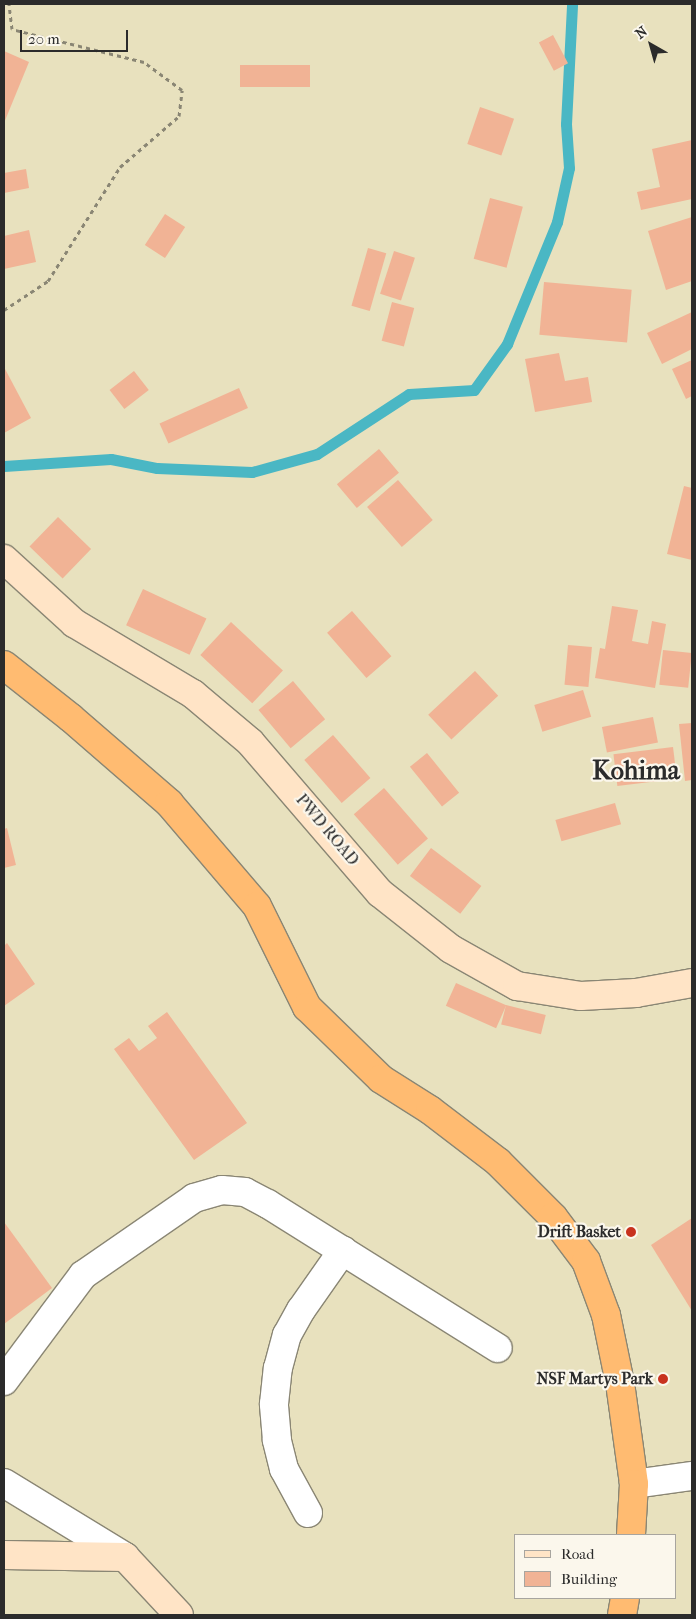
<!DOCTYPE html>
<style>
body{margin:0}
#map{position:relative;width:696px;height:1619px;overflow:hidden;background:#e8e1be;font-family:"IM FELL French Canon",serif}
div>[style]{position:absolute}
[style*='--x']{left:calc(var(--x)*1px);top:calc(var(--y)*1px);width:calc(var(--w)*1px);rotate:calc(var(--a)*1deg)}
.stream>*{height:11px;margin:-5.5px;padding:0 5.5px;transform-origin:5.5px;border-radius:5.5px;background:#4ab7c4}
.building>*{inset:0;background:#f1b395;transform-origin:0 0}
.path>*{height:3px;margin-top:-1.5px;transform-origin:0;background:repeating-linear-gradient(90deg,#8a8674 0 4px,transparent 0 8px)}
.roads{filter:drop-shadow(1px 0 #8a8674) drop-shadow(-1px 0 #8a8674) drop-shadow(0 1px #8a8674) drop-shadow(0 -1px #8a8674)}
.street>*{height:28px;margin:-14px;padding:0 14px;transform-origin:14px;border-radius:14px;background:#fff}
.secondary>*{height:28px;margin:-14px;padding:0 14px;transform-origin:14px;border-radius:14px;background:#ffe4c6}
.highway>*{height:28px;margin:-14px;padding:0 14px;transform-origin:14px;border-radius:14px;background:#ffbb71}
.dots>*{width:14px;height:14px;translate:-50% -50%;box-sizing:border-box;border:2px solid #fbf7ec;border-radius:50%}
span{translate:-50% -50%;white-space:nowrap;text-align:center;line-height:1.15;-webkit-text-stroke:4.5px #fbf7ec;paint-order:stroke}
.street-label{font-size:16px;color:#2b2b2b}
.poi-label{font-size:16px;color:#2b2b2b;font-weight:700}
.right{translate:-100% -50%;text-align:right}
.town-label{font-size:26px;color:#2b2b2b;font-weight:700}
.frame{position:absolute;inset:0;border:5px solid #2b2b2b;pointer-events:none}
.legend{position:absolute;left:514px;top:1534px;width:162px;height:65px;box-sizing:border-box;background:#fbf7ec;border:1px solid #a8a59f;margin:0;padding:6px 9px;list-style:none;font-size:15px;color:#2b2b2b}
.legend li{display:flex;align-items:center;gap:10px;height:25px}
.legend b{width:25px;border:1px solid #a8a59f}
.north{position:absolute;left:626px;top:20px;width:50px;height:50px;-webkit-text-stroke:4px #fbf7ec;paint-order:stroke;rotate:322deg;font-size:14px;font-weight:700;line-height:20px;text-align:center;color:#2b2b2b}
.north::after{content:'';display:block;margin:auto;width:18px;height:22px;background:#2b2b2b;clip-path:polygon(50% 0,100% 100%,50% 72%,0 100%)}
.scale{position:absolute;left:20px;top:30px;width:108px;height:22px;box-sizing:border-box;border:2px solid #2b2b2b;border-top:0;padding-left:6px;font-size:15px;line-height:18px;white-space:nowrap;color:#2b2b2b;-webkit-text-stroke:4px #fbf7ec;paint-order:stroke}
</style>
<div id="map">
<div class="stream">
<i style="--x:4;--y:466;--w:107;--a:-3.7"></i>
<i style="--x:111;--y:459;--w:47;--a:11.1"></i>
<i style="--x:157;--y:468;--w:95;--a:2.4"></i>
<i style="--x:252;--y:472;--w:67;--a:-15.5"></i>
<i style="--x:317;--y:454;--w:110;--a:-33.1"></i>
<i style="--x:409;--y:394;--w:65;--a:-3.5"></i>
<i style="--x:474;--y:390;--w:57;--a:-54.3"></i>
<i style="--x:507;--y:344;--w:132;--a:-67.7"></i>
<i style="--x:557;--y:222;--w:55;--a:-77.5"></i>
<i style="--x:569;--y:168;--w:44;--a:-93.9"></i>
<i style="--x:566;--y:124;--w:120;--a:-87.1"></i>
</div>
<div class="building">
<i style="left:553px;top:35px;width:32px;height:16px;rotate:62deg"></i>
<i style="clip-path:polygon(4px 51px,29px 62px,4px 123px)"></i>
<i style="left:240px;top:65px;width:70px;height:22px"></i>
<i style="left:480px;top:107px;width:36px;height:39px;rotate:19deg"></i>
<i style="clip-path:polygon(692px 140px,692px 199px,641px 210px,637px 192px,660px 187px,652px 149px)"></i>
<i style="clip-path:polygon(26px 169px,29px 188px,4px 193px,4px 173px)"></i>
<i style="left:490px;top:198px;width:34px;height:63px;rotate:15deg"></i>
<i style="left:165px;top:214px;width:24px;height:37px;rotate:33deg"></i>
<i style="clip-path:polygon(692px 217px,692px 281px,666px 290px,648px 231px)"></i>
<i style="clip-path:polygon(29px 230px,36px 262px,4px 269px,4px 236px)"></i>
<i style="left:368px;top:248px;width:19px;height:60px;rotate:16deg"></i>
<i style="left:394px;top:251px;width:22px;height:45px;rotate:18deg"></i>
<i style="left:544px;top:282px;width:88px;height:53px;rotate:5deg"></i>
<i style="left:392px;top:302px;width:23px;height:40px;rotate:15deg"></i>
<i style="clip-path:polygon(692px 312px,692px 349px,662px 364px,647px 333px)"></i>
<i style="clip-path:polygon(559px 353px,565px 381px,588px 377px,592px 402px,535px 412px,525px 359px)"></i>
<i style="clip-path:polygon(692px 360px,692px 396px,686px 399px,672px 369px)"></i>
<i style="clip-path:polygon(4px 367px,31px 418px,4px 433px)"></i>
<i style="left:134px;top:371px;width:24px;height:31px;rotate:52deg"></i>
<i style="left:239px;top:388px;width:22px;height:87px;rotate:66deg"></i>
<i style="left:379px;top:449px;width:31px;height:55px;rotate:50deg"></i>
<i style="left:398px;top:480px;width:53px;height:41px;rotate:49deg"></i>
<i style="clip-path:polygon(684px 486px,692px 488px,692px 560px,667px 554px)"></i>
<i style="left:58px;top:517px;width:46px;height:41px;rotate:44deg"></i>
<i style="left:143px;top:589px;width:70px;height:40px;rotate:25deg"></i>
<i style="clip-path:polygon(612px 606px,638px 610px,632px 641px,648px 644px,652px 621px,666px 624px,655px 688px,595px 678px,600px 648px,605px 649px)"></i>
<i style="left:352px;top:611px;width:60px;height:33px;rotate:49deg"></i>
<i style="left:231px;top:622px;width:71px;height:45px;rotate:43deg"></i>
<i style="left:568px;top:645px;width:24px;height:40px;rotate:5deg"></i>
<i style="left:663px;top:650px;width:29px;height:35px;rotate:6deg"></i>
<i style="left:475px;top:671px;width:34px;height:64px;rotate:47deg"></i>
<i style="left:293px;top:681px;width:50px;height:45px;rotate:50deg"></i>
<i style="left:583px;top:690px;width:28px;height:51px;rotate:73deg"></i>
<i style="left:653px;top:717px;width:26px;height:52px;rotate:79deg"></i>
<i style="clip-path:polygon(692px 723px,692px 780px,685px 781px,679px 724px)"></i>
<i style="left:333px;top:735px;width:57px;height:38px;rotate:49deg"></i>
<i style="left:673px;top:747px;width:32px;height:60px;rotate:83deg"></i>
<i style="left:427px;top:753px;width:51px;height:22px;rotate:51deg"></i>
<i style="left:384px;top:788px;width:67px;height:40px;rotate:49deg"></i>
<i style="left:615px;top:803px;width:22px;height:62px;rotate:74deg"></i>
<i style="clip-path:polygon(7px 828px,16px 865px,4px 868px,4px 829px)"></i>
<i style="left:431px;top:848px;width:63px;height:35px;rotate:37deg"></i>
<i style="clip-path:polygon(7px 943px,35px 984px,4px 1006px,4px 946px)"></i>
<i style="left:456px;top:983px;width:55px;height:25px;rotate:24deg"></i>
<i style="left:506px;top:1005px;width:41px;height:20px;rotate:14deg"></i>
<i style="clip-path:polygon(167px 1012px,247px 1123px,194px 1160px,114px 1049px,129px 1038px,139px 1051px,157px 1038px,148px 1026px)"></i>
<i style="clip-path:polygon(692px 1218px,692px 1311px,651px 1245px)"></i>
<i style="clip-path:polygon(4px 1222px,52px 1288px,4px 1324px)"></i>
</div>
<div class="path">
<i style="--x:4;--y:310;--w:53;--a:-33.4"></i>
<i style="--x:48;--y:281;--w:135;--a:-57.7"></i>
<i style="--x:120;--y:167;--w:78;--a:-40.8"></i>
<i style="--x:179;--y:116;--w:26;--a:-83"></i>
<i style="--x:182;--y:90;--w:47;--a:-143.6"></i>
<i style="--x:144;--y:62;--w:136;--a:-166"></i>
<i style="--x:12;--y:29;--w:25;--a:-97"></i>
</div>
<div class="roads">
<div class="street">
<i style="--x:4;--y:1381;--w:132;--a:-53.3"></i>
<i style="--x:83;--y:1275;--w:135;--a:-34.7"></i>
<i style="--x:194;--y:1198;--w:29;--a:-16"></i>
<i style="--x:222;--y:1190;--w:23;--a:5"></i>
<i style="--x:245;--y:1192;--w:26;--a:28"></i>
<i style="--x:268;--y:1204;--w:271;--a:32.1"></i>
<i style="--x:4;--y:1483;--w:142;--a:31.4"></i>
<i style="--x:634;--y:1484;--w:59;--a:-7.9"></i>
<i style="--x:308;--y:1513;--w:50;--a:-118.6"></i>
<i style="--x:284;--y:1469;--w:30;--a:-104"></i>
<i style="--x:277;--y:1440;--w:36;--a:-95"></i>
<i style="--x:274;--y:1404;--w:36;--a:-84"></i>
<i style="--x:278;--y:1368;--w:34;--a:-75"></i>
<i style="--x:287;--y:1335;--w:29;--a:-61"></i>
<i style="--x:301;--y:1310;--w:73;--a:-55"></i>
</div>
<div class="secondary">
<i style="--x:4;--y:559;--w:95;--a:42.4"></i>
<i style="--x:74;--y:623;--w:139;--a:30.8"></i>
<i style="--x:193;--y:694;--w:75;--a:40.1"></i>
<i style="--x:250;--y:742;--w:199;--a:49.3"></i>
<i style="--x:380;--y:893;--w:90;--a:38.3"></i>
<i style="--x:451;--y:949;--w:76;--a:29.3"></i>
<i style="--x:517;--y:986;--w:65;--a:8.9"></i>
<i style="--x:581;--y:996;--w:55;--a:-3.1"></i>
<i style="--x:636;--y:993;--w:57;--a:-10.1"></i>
<i style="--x:4;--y:1555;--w:121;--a:0.9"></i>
<i style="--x:125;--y:1557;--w:79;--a:47"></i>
</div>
<div class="highway">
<i style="--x:4;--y:665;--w:85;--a:38.3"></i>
<i style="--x:71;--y:718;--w:130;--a:40.9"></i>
<i style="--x:169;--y:803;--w:135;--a:49.5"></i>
<i style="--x:257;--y:906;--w:113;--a:63.7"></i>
<i style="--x:307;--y:1007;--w:103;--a:44.2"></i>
<i style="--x:381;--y:1079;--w:58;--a:32.3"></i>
<i style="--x:430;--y:1110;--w:86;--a:37.4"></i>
<i style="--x:498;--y:1162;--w:78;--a:45"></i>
<i style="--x:553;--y:1217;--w:55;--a:53.1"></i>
<i style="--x:586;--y:1261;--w:58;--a:69.7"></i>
<i style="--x:606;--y:1315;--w:69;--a:78.4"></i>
<i style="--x:620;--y:1383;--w:102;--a:82.1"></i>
<i style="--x:634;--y:1484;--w:51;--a:93.4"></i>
<i style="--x:622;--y:1615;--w:17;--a:-80"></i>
</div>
</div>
<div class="dots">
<i style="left:631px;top:1232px;background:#c8321e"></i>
<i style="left:663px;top:1379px;background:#c8321e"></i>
</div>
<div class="street-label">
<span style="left:327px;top:830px;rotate:50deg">PWD ROAD</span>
</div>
<div class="poi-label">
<span class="right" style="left:621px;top:1232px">Drift Basket</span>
<span class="right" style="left:653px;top:1379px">NSF Martys Park</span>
</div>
<div class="town-label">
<span style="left:636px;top:771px">Kohima</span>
</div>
<div class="frame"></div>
<ul class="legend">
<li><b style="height:6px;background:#ffe4c6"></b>Road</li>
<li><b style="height:14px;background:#f1b395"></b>Building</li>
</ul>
<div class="north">N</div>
<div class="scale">20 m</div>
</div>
